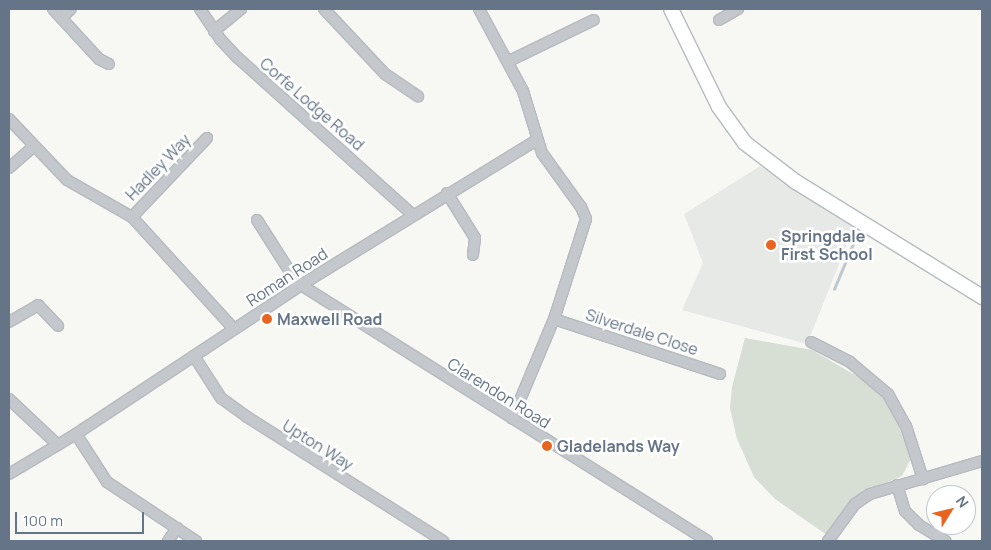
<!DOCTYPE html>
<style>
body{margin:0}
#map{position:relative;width:991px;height:550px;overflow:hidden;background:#f7f7f3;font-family:Manrope,sans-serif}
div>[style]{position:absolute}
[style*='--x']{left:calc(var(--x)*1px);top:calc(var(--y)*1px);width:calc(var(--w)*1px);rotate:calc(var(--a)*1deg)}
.built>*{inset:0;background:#e7e9e7}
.green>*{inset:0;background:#d7ded4}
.stream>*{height:2.5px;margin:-1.25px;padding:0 1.25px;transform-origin:1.25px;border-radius:1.25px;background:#bfc9cf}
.roads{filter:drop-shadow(1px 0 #b6bbc0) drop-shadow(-1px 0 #b6bbc0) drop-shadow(0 1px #b6bbc0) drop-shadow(0 -1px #b6bbc0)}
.street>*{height:10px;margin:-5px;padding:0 5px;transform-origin:5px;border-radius:5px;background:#c4c7cb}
.secondary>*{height:14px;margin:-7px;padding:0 7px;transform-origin:7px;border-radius:7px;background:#fff}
.dots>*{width:14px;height:14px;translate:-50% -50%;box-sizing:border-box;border:2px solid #fff;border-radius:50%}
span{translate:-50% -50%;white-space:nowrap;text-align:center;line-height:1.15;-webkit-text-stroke:5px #fff;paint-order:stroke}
.street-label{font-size:16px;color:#657486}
.poi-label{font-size:16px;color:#657486;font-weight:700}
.left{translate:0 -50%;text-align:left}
.frame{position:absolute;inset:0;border:10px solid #657486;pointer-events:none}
.north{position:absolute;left:926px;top:485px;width:50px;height:50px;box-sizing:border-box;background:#fff;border:1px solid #c1c7cf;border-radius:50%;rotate:54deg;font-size:14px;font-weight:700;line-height:20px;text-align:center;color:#657486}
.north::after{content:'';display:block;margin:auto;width:18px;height:22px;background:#e96421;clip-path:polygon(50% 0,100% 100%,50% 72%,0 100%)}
.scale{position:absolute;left:15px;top:512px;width:129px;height:22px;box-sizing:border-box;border:2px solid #657486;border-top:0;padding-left:6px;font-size:15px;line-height:18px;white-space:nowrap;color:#657486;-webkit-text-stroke:4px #fff;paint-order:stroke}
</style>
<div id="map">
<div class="built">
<i style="clip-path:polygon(760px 166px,854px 227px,807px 344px,682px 310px,703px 263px,684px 214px)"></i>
</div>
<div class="green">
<i style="clip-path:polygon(745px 338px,812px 350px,865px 381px,888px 403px,901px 431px,912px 457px,902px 476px,853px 497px,827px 535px,775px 499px,754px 477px,737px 439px,730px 408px,732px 387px)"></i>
</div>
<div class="stream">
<i style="--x:834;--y:289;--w:49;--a:-67.1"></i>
</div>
<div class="roads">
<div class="street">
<i style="--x:53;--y:9;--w:68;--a:47.4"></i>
<i style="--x:99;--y:59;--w:11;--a:27"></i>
<i style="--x:200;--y:9;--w:36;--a:56"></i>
<i style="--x:220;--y:39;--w:26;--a:47"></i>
<i style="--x:238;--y:58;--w:235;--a:41.9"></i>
<i style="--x:324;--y:9;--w:89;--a:46.8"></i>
<i style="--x:385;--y:74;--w:40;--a:34"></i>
<i style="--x:479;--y:9;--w:93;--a:61.8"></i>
<i style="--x:523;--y:91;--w:65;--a:73"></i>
<i style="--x:542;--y:153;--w:67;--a:54.2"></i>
<i style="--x:581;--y:207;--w:13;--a:67"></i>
<i style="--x:586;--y:219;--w:105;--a:107.7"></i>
<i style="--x:554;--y:319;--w:108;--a:112.8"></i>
<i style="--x:61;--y:18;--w:13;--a:-42"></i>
<i style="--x:719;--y:20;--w:22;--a:-30"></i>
<i style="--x:214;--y:31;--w:35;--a:-39"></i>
<i style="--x:509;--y:61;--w:94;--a:-25.8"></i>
<i style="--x:9;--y:119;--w:84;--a:46.4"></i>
<i style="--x:67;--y:180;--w:75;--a:29.6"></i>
<i style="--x:132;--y:217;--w:151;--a:47.7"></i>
<i style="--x:9;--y:168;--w:33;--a:-41"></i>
<i style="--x:447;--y:193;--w:53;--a:58.1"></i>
<i style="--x:475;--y:238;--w:17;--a:97"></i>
<i style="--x:132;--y:217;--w:109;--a:-46.5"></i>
<i style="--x:257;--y:220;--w:78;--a:57.5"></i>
<i style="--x:301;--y:285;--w:480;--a:32.2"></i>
<i style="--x:554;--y:319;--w:175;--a:18.3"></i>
<i style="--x:9;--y:322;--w:34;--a:-30"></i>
<i style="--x:38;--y:305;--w:29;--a:46"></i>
<i style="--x:811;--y:342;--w:44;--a:27.1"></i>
<i style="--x:850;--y:362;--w:50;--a:40.1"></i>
<i style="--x:888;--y:394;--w:37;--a:61"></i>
<i style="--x:906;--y:426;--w:56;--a:72.2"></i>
<i style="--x:194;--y:356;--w:50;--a:57.3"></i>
<i style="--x:221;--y:398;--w:32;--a:36"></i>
<i style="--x:247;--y:417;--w:232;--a:32.3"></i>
<i style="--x:9;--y:399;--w:67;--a:43.2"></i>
<i style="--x:76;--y:434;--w:57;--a:57.1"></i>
<i style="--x:107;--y:482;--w:107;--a:33.5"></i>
<i style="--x:9;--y:474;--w:78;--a:-30.8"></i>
<i style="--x:76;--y:434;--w:270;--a:-33.5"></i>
<i style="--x:301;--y:285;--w:277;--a:-31.6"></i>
<i style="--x:897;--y:485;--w:27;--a:73"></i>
<i style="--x:905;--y:511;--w:20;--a:45"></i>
<i style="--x:919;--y:525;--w:31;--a:31"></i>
<i style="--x:168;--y:541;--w:16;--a:-55"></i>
<i style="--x:828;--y:541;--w:46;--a:-53.9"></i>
<i style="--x:855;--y:504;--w:18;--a:-34"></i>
<i style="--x:870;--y:494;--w:117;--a:-16.4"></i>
</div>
<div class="secondary">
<i style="--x:671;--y:9;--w:109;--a:63.9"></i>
<i style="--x:719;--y:107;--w:44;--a:54.2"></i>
<i style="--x:745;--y:143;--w:64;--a:37.4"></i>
<i style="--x:796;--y:182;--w:219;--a:31.7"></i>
</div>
</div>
<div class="dots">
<i style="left:771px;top:245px;background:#e96421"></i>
<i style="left:267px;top:319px;background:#e96421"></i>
<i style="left:547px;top:446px;background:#e96421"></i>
</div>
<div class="street-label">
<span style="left:312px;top:104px;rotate:41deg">Corfe Lodge Road</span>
<span style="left:158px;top:167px;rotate:-46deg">Hadley Way</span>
<span style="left:287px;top:277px;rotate:-33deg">Roman Road</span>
<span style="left:642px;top:332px;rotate:18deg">Silverdale Close</span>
<span style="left:499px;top:393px;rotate:32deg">Clarendon Road</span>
<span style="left:318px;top:445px;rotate:32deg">Upton Way</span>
</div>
<div class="poi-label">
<span class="left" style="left:781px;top:245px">Springdale<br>First School</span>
<span class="left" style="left:277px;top:319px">Maxwell Road</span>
<span class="left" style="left:557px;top:446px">Gladelands Way</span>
</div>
<div class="frame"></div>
<div class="north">N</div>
<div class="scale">100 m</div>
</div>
